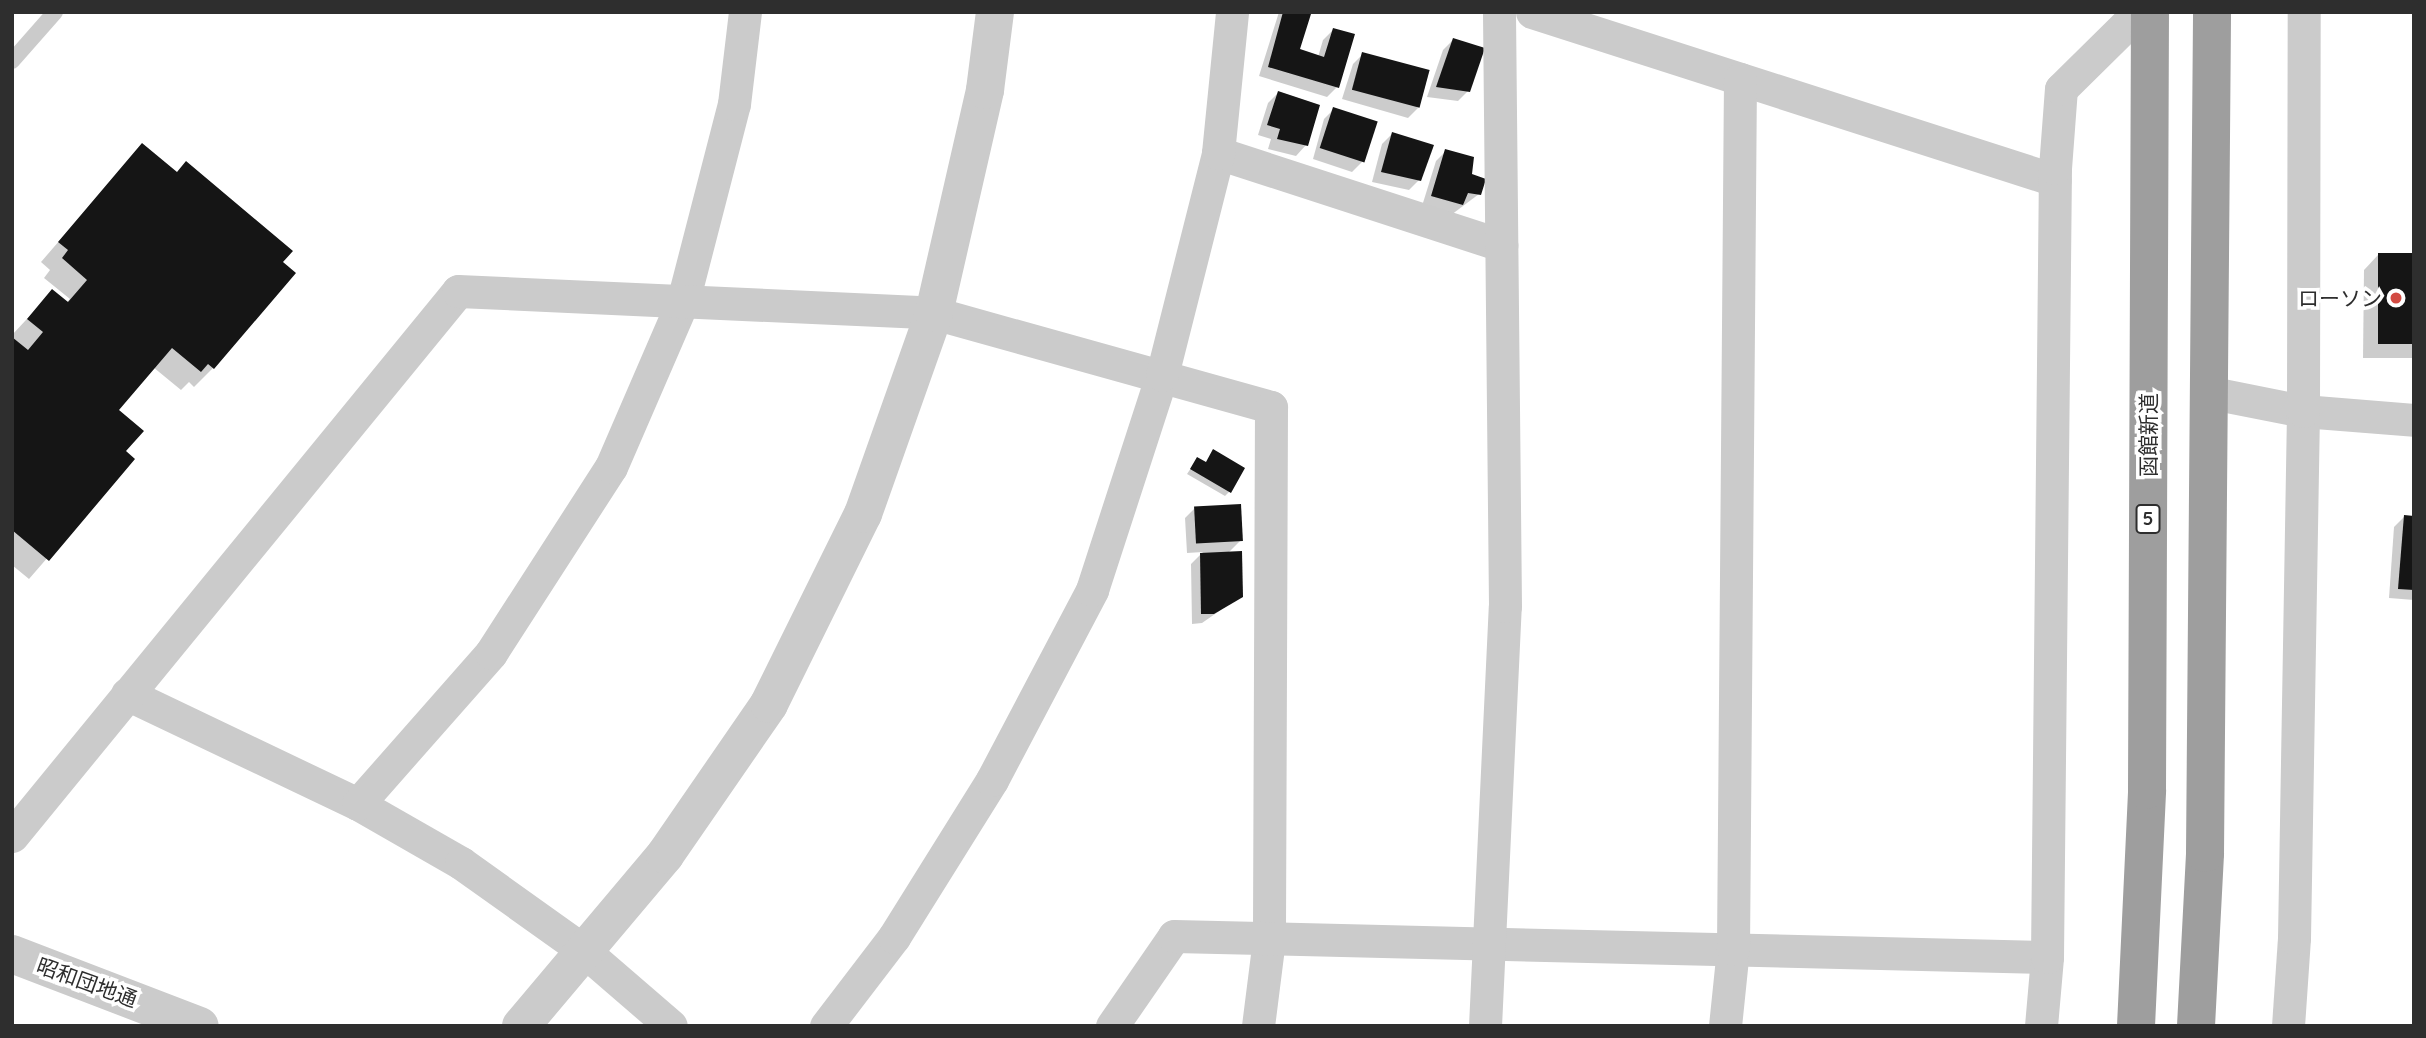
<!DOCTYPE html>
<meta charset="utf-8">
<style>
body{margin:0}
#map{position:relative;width:2426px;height:1038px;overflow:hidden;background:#fff;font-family:Quicksand,"Noto Sans JP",sans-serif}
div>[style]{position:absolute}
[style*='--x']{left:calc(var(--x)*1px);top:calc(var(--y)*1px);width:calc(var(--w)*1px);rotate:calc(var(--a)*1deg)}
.shadow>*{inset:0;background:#0003}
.building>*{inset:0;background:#151515;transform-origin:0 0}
.service>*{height:16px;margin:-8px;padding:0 8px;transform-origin:8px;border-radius:8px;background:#cbcbcb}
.minor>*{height:33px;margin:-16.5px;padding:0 16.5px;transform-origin:16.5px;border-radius:16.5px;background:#cbcbcb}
.tertiary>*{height:38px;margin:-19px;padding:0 19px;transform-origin:19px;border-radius:19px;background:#cbcbcb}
.trunk>*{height:38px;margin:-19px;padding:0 19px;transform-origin:19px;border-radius:19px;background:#9e9e9e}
.dots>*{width:19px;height:19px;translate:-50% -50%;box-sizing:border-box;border:4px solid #fff;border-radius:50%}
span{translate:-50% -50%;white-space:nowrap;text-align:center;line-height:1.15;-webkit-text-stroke:7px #fff;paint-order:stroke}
.shield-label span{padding:2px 5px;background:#fff;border:2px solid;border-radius:5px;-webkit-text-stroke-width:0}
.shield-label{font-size:19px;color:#2e2e2e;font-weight:700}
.poi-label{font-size:21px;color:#2e2e2e}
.right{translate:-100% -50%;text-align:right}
.street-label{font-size:21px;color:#2e2e2e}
.frame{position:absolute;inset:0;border:14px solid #2e2e2e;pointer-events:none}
</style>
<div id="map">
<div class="shadow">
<i style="clip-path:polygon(1279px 12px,1309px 15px,1297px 50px,1318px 57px,1323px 40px,1333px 30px,1337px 87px,1327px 97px,1259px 76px)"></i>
<i style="clip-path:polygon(1453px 40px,1468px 91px,1458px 101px,1427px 97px,1443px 50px)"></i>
<i style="clip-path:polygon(1363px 54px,1418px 108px,1408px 118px,1342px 99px,1353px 64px)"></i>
<i style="clip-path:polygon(1278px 93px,1306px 145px,1296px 156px,1268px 149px,1271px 139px,1258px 135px,1268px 103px)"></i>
<i style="clip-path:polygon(1334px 109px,1362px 162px,1352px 172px,1313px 159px,1324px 119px)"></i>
<i style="clip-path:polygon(1392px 134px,1419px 180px,1409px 190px,1372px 182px,1382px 144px)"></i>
<i style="clip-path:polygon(142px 145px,281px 263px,213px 368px,194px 387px,189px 382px,181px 390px,153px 367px,117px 410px,124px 451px,133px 459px,29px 579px,12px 565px,12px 335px,52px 292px,66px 303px,70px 299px,44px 278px,50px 270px,41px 262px)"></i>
<i style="clip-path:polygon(1446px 151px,1471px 175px,1479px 194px,1451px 215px,1422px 206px,1436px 161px)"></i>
<i style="clip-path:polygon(2378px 255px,2414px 255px,2414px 358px,2363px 358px,2364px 270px)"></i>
<i style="clip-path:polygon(1214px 452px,1229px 492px,1225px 496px,1187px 474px,1197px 459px,1205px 464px)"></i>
<i style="clip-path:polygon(1195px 508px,1241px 540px,1228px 553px,1241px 596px,1202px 623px,1192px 624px,1191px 564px,1203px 552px,1187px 553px,1185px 518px)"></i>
<i style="clip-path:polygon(2404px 517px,2414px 518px,2414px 600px,2389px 598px,2394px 527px)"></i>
</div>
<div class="building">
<i style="clip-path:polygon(1283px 12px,1311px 14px,1300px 49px,1324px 57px,1333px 28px,1355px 34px,1339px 88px,1268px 67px)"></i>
<i style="clip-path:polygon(1453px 38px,1485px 48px,1470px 92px,1436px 87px)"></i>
<i style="left:1362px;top:52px;width:70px;height:39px;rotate:15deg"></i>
<i style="clip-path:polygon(1278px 91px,1320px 105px,1308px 146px,1277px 139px,1280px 129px,1267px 125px)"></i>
<i style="left:1333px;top:107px;width:47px;height:43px;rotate:18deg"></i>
<i style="clip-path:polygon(1392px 132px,1434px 145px,1421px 181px,1381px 172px)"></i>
<i style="clip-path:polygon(142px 143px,177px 172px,186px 161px,293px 251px,283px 262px,296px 273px,214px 369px,208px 364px,201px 372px,172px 348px,119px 410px,144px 431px,126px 451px,135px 459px,49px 561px,12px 530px,12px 337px,28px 350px,43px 332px,27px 319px,52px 289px,68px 302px,87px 280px,62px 258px,68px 250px,58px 242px)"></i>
<i style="clip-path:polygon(1445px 149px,1474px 157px,1472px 174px,1486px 179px,1481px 195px,1468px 193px,1463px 205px,1431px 196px)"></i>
<i style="left:2378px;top:253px;width:36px;height:91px"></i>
<i style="clip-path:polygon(1213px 449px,1245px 468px,1231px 493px,1190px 469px,1197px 457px,1206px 462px)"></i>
<i style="left:1241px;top:504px;width:37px;height:47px;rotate:87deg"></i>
<i style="clip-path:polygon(2404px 515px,2414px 516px,2414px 590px,2398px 589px)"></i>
<i style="clip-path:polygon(1242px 551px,1243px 597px,1214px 614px,1201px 614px,1200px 553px)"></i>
</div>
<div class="service">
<i style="--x:12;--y:61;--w:65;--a:-48.7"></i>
</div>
<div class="minor">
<i style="--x:1532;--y:12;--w:549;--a:17.81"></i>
<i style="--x:1218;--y:153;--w:298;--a:18"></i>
<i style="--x:2212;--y:393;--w:93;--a:11.2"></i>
<i style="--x:2303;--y:411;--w:111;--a:4.6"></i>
<i style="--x:127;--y:694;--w:256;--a:25.5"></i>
<i style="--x:358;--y:804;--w:119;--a:29.8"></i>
<i style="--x:461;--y:863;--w:150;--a:35.5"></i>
<i style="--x:583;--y:950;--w:116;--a:40.8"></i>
<i style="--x:358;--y:804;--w:201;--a:-48.6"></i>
<i style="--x:491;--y:653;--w:221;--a:-57.2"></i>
<i style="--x:611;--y:467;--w:181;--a:-66.6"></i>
<i style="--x:683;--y:301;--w:203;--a:-75.5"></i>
<i style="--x:734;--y:104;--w:93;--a:-83.2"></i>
<i style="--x:12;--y:836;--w:704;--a:-50.7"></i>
<i style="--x:458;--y:291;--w:477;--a:2.6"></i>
<i style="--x:934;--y:313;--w:350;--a:15.6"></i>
<i style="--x:1271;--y:407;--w:532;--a:90.22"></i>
<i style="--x:1269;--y:939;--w:88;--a:97.2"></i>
<i style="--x:826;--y:1026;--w:112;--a:-52.6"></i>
<i style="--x:894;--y:937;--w:185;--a:-58"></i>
<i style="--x:992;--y:780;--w:215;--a:-62.2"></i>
<i style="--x:1092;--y:590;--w:226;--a:-72"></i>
<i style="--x:1162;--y:375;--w:229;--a:-75.8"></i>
<i style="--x:1218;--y:153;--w:142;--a:-84.3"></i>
<i style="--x:1112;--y:1026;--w:109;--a:-55.4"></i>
<i style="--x:1174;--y:936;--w:873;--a:1.38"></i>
<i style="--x:1485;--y:1026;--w:420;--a:-87.3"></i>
<i style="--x:1505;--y:606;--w:594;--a:-90.58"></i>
<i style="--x:1725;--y:1026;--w:77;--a:-84.1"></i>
<i style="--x:1733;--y:949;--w:870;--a:-89.54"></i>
<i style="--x:2041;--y:1026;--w:69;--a:-85"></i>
<i style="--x:2047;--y:957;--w:789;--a:-89.42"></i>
<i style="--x:2055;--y:168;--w:79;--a:-85.7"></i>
<i style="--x:2061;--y:89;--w:110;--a:-44.6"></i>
<i style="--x:2288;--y:1026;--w:88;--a:-86.1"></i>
<i style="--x:2294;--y:938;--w:527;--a:-89.02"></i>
<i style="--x:2303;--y:411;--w:399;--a:-89.9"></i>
</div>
<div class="tertiary">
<i style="--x:12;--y:954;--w:201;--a:21"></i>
<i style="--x:521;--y:1026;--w:224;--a:-49.9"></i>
<i style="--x:665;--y:855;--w:183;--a:-55.4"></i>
<i style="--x:769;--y:704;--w:212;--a:-63.7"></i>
<i style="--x:863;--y:514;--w:213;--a:-70.5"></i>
<i style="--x:934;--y:313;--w:229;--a:-77.1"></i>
<i style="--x:985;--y:90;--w:79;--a:-82.7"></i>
</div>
<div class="trunk">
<i style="--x:2136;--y:1026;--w:236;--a:-87.3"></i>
<i style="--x:2147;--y:790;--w:778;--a:-89.78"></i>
<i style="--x:2196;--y:1026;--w:173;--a:-87"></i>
<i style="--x:2205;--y:853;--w:841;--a:-89.52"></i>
</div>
<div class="dots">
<i style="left:2396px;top:298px;background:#d24b43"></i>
</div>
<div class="shield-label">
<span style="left:2148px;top:519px">5</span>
</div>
<div class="poi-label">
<span class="right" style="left:2382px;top:298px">ローソン</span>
</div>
<div class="street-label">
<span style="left:2148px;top:435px;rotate:-90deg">函館新道</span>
<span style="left:87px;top:982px;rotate:20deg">昭和団地通</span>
</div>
<div class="frame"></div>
</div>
